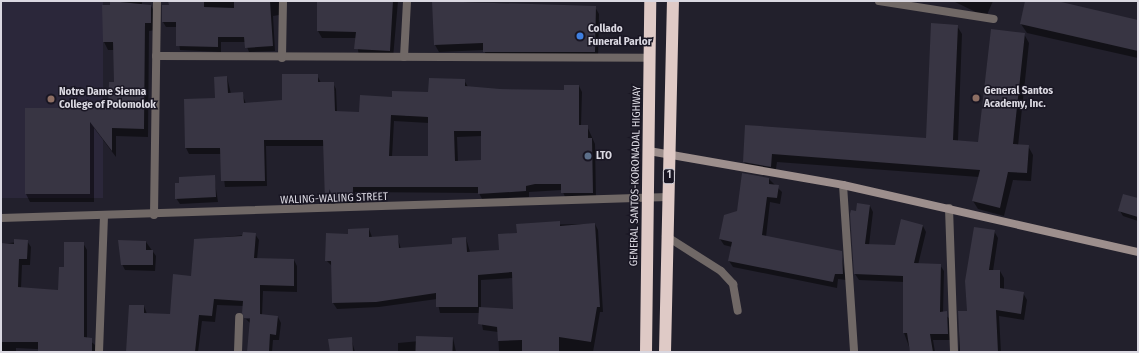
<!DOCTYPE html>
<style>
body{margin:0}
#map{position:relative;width:1139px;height:353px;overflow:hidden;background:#22202c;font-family:"Fira Sans Condensed",sans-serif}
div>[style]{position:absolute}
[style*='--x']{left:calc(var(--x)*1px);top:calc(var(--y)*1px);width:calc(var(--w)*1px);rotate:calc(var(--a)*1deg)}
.built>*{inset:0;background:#2b273a;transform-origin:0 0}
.shadow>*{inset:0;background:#0007}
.building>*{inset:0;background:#383543;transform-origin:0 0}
.lane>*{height:8px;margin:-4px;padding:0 4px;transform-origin:4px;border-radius:4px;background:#706866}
.street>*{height:8px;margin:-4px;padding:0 4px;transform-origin:4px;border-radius:4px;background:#706866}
.secondary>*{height:8px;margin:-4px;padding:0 4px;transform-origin:4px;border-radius:4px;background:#9d8f8d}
.highway>*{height:12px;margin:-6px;padding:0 6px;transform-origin:6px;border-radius:6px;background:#dfcac6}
.dots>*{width:11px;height:11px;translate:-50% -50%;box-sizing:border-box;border:2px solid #191623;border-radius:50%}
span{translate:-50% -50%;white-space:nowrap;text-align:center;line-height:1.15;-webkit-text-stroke:3px #191623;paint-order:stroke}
.shield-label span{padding:1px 3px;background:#191623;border:1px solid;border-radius:3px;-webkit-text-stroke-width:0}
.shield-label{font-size:10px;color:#dad8e1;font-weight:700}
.poi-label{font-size:11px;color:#dad8e1;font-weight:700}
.left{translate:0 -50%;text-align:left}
.street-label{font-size:11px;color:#dad8e1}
.frame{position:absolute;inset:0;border:2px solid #dad8e1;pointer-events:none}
</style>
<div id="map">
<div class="built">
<i style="left:1px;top:1px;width:102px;height:197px"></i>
</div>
<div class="shadow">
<i style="clip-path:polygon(111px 1px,142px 1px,142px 6px,151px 6px,156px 14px,155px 30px,149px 31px,148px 137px,116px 136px,116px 157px,94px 128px,94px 202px,30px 202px,26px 194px,26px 109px,109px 109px,115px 83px,114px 50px,108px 50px,104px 42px,103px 6px,111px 6px)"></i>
<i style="clip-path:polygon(169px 1px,279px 1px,279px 15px,273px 16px,275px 51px,249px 52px,245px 42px,221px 42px,221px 52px,180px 50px,177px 27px,166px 27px,163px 22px,163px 6px,170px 6px)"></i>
<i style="clip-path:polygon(317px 1px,398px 1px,393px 58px,359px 56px,356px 38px,322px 38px,318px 31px)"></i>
<i style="clip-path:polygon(433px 1px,595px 7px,599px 14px,598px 59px,488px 59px,484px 50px,439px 52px,435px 45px)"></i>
<i style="clip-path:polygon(953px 1px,993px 1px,986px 17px)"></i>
<i style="clip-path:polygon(1026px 1px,1053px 1px,1138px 21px,1138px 58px,1027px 33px,1021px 24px)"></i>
<i style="clip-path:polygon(957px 26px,962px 34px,958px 141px,979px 143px,1024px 34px,1029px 43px,1018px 146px,1028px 146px,1033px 155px,1031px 181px,1013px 180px,1004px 216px,978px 209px,973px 201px,979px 177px,777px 162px,775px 175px,749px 170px,744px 162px,746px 126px,927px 139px)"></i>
<i style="clip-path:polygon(evenodd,317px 75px,321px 83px,333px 83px,336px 89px,337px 112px,360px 113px,392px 98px,429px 93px,464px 80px,468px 87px,500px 90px,565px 91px,579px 86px,582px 92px,581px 126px,587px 126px,595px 144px,596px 199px,566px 199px,562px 190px,529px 192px,529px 197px,482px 199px,479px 193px,355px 192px,356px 206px,329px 206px,326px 201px,324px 146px,266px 146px,267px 186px,225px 187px,221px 154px,189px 154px,186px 148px,227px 77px,231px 94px,242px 93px,246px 104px,283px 101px,317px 75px,394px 121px,429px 123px,429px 157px,392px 157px,394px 121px,317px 75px,482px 136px,482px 161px,458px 162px,457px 137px,482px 136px)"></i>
<i style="clip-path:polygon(214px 176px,218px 202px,180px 204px,176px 198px)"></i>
<i style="clip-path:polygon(769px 179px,782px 192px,780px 204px,770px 202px,766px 237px,841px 252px,846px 280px,838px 279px,837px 288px,733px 267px,729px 261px,732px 247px,724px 245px,720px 239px,738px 212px)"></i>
<i style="clip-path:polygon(1138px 199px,1138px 221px,1123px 216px,1120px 211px)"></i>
<i style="clip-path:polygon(870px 206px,873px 212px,869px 245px,896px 246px,923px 226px,926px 232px,918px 265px,940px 265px,944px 271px,943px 313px,950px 319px,951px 340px,933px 340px,935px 352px,911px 352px,904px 333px,904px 282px,859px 280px,855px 274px,857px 212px)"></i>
<i style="clip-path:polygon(evenodd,595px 224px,598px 230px,603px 312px,600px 312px,593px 352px,499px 352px,498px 332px,483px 330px,480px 313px,440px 313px,437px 299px,379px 307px,337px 309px,333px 303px,332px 266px,326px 260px,349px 235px,369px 229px,372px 237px,397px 236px,401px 249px,453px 245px,466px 238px,470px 252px,500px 251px,518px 234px,517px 225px,595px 224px,513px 278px,514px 310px,481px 308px,481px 280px,513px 278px)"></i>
<i style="clip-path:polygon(994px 231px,998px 238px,993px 271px,1000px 271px,1004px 278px,1004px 290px,1023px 293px,1027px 300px,1024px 320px,999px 316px,1001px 352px,959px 352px,959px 312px,968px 312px)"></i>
<i style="clip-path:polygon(255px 234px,259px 240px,257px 259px,294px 260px,297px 266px,297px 292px,263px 291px,262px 315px,278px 317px,281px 323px,279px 340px,273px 340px,272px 352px,248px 352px,251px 324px,246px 319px,255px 320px,244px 306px,217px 305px,215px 322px,202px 321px,198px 352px,127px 352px,144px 306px,147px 314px,171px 315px,192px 277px,194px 240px)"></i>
<i style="clip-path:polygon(27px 241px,31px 247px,30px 265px,22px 265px,21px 288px,59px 291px,65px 269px,83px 243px,87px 250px,87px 338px,95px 345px,95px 352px,16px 348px,16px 352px,1px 352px,1px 244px)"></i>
<i style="clip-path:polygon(146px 242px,156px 256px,155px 271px,125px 270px,122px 264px)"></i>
<i style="clip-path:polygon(351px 338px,355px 352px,331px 352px)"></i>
<i style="clip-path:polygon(453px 338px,456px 352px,398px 352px,398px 343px)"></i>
</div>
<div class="building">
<i style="clip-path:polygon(110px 1px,151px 5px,151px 23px,145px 23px,144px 129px,112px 128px,112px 151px,90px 122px,90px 194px,25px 194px,25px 108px,108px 108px,109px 82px,114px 82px,113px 42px,103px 42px,102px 5px,110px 5px)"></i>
<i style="clip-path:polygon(168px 1px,204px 1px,204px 7px,234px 8px,234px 1px,270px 1px,273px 46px,245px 48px,244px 37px,218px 37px,218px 47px,176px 46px,176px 22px,162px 22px,162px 5px,169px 5px)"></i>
<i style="clip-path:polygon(317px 1px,393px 1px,390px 51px,354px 49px,356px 32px,317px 31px)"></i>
<i style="clip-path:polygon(432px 1px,596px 6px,595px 52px,483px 52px,483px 43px,434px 45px)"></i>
<i style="clip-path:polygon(1025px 1px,1057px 1px,1138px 20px,1138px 51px,1020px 24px)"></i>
<i style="clip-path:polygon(931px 23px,958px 25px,953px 140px,978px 142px,991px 29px,1025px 33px,1013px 144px,1029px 145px,1027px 173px,1008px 172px,1000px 208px,972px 201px,980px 170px,772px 154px,771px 167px,743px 162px,745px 125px,926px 138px)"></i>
<i style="clip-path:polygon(evenodd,282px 74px,318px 74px,318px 82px,334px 82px,335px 111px,359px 112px,360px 95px,392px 97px,392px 91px,428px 92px,429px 78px,465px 79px,465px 86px,500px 89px,564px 90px,564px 85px,579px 85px,579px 125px,588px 125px,588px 138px,592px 138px,593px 193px,561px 193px,561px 184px,535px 184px,526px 186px,526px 191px,478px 194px,478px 187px,353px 187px,353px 200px,325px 201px,323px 140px,264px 140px,265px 181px,221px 181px,220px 148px,185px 148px,184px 99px,215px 98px,214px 77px,227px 76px,228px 93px,243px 92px,244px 103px,282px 100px,282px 74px,391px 115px,428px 117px,428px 156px,389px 156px,391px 115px,282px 74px,454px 131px,481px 131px,481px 160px,455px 161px,454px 131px)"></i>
<i style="clip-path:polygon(742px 173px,769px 178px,769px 184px,779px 185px,777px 198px,767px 197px,762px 235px,842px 251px,843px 274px,835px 274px,833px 282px,728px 261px,732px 242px,719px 239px,724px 215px,737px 211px)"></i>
<i style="clip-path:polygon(215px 175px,216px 197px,175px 199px,175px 183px,179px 183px,179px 177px)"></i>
<i style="clip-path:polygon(1123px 194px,1138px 198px,1138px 217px,1118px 211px)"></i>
<i style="clip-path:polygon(857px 203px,870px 205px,865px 244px,895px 245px,901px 219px,923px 225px,914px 263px,941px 264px,940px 312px,947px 311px,948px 334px,930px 334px,933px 352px,910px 352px,907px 333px,903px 333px,903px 276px,854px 274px,850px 214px,851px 210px,856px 211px)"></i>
<i style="clip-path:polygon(560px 221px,560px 226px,595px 223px,600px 307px,597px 307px,591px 342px,559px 337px,559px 352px,522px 352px,522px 340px,498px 341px,497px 327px,478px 324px,479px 307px,513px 309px,512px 272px,478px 275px,478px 307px,436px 307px,436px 293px,376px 302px,332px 303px,331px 261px,325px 261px,326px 233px,348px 234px,348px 229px,369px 228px,369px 237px,398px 235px,399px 248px,452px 244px,452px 238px,466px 237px,467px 252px,499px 250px,498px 234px,517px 233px,516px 224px)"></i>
<i style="clip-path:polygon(974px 227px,995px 230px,989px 270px,1000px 270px,1000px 288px,1024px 292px,1021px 314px,996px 310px,998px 352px,960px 352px,958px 311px,967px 311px,965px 281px)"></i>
<i style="clip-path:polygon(243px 232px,256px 233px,254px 258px,294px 259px,294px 286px,260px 285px,260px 314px,278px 316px,276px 335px,270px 334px,269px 352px,247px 352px,250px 318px,244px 318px,242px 313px,243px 301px,214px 299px,212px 316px,199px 315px,195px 352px,126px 352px,129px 305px,144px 305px,144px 313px,170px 314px,173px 274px,191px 276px,194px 239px,242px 236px)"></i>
<i style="clip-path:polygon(14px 239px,28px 240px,27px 259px,19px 259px,18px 287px,58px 290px,59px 267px,64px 267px,64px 242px,84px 242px,84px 337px,92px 338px,92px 352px,38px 352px,38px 342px,1px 342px,1px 243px,14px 244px)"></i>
<i style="clip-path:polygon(118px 240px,146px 241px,146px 250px,153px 250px,153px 265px,121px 265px)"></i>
<i style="left:416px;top:336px;width:37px;height:16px;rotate:2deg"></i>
<i style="clip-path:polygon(352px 337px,353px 352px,330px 352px,328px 339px)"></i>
</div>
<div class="lane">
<i style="--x:879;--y:1;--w:116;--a:8.9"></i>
<i style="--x:666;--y:236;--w:65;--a:32.5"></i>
<i style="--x:721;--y:271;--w:18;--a:47"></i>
<i style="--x:733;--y:284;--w:27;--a:80"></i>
<i style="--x:238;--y:352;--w:35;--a:-88"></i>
</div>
<div class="street">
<i style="--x:156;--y:56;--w:495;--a:0.2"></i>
<i style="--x:404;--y:57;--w:56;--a:-86.9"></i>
<i style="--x:282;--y:58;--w:57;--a:-89"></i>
<i style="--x:843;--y:185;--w:167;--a:86.2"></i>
<i style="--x:949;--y:208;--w:144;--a:88"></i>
<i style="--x:154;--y:215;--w:214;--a:-89.2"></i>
<i style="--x:1;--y:218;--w:667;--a:-1.8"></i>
<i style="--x:99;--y:352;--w:135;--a:-87.9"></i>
</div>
<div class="secondary">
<i style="--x:649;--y:151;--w:197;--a:9.9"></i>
<i style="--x:843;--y:185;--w:303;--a:12.8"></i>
</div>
<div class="highway">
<i style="--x:646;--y:352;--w:351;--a:-89.3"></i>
<i style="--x:665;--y:352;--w:351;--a:-88.7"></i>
</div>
<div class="dots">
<i style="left:580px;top:36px;background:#3f7fe0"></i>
<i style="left:976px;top:98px;background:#8d6e63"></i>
<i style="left:51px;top:99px;background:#8d6e63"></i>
<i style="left:588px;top:156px;background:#5c6f8a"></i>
</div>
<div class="shield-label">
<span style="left:669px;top:176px">1</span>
</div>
<div class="poi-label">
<span class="left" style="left:588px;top:36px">Collado<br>Funeral Parlor</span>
<span class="left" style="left:984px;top:98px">General Santos<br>Academy, Inc.</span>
<span class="left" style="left:59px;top:99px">Notre Dame Sienna<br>College of Polomolok</span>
<span class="left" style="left:596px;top:156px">LTO</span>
</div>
<div class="street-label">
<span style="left:636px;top:176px;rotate:-89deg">GENERAL SANTOS-KORONADAL HIGHWAY</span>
<span style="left:334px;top:199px;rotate:-2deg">WALING-WALING STREET</span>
</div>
<div class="frame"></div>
</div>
